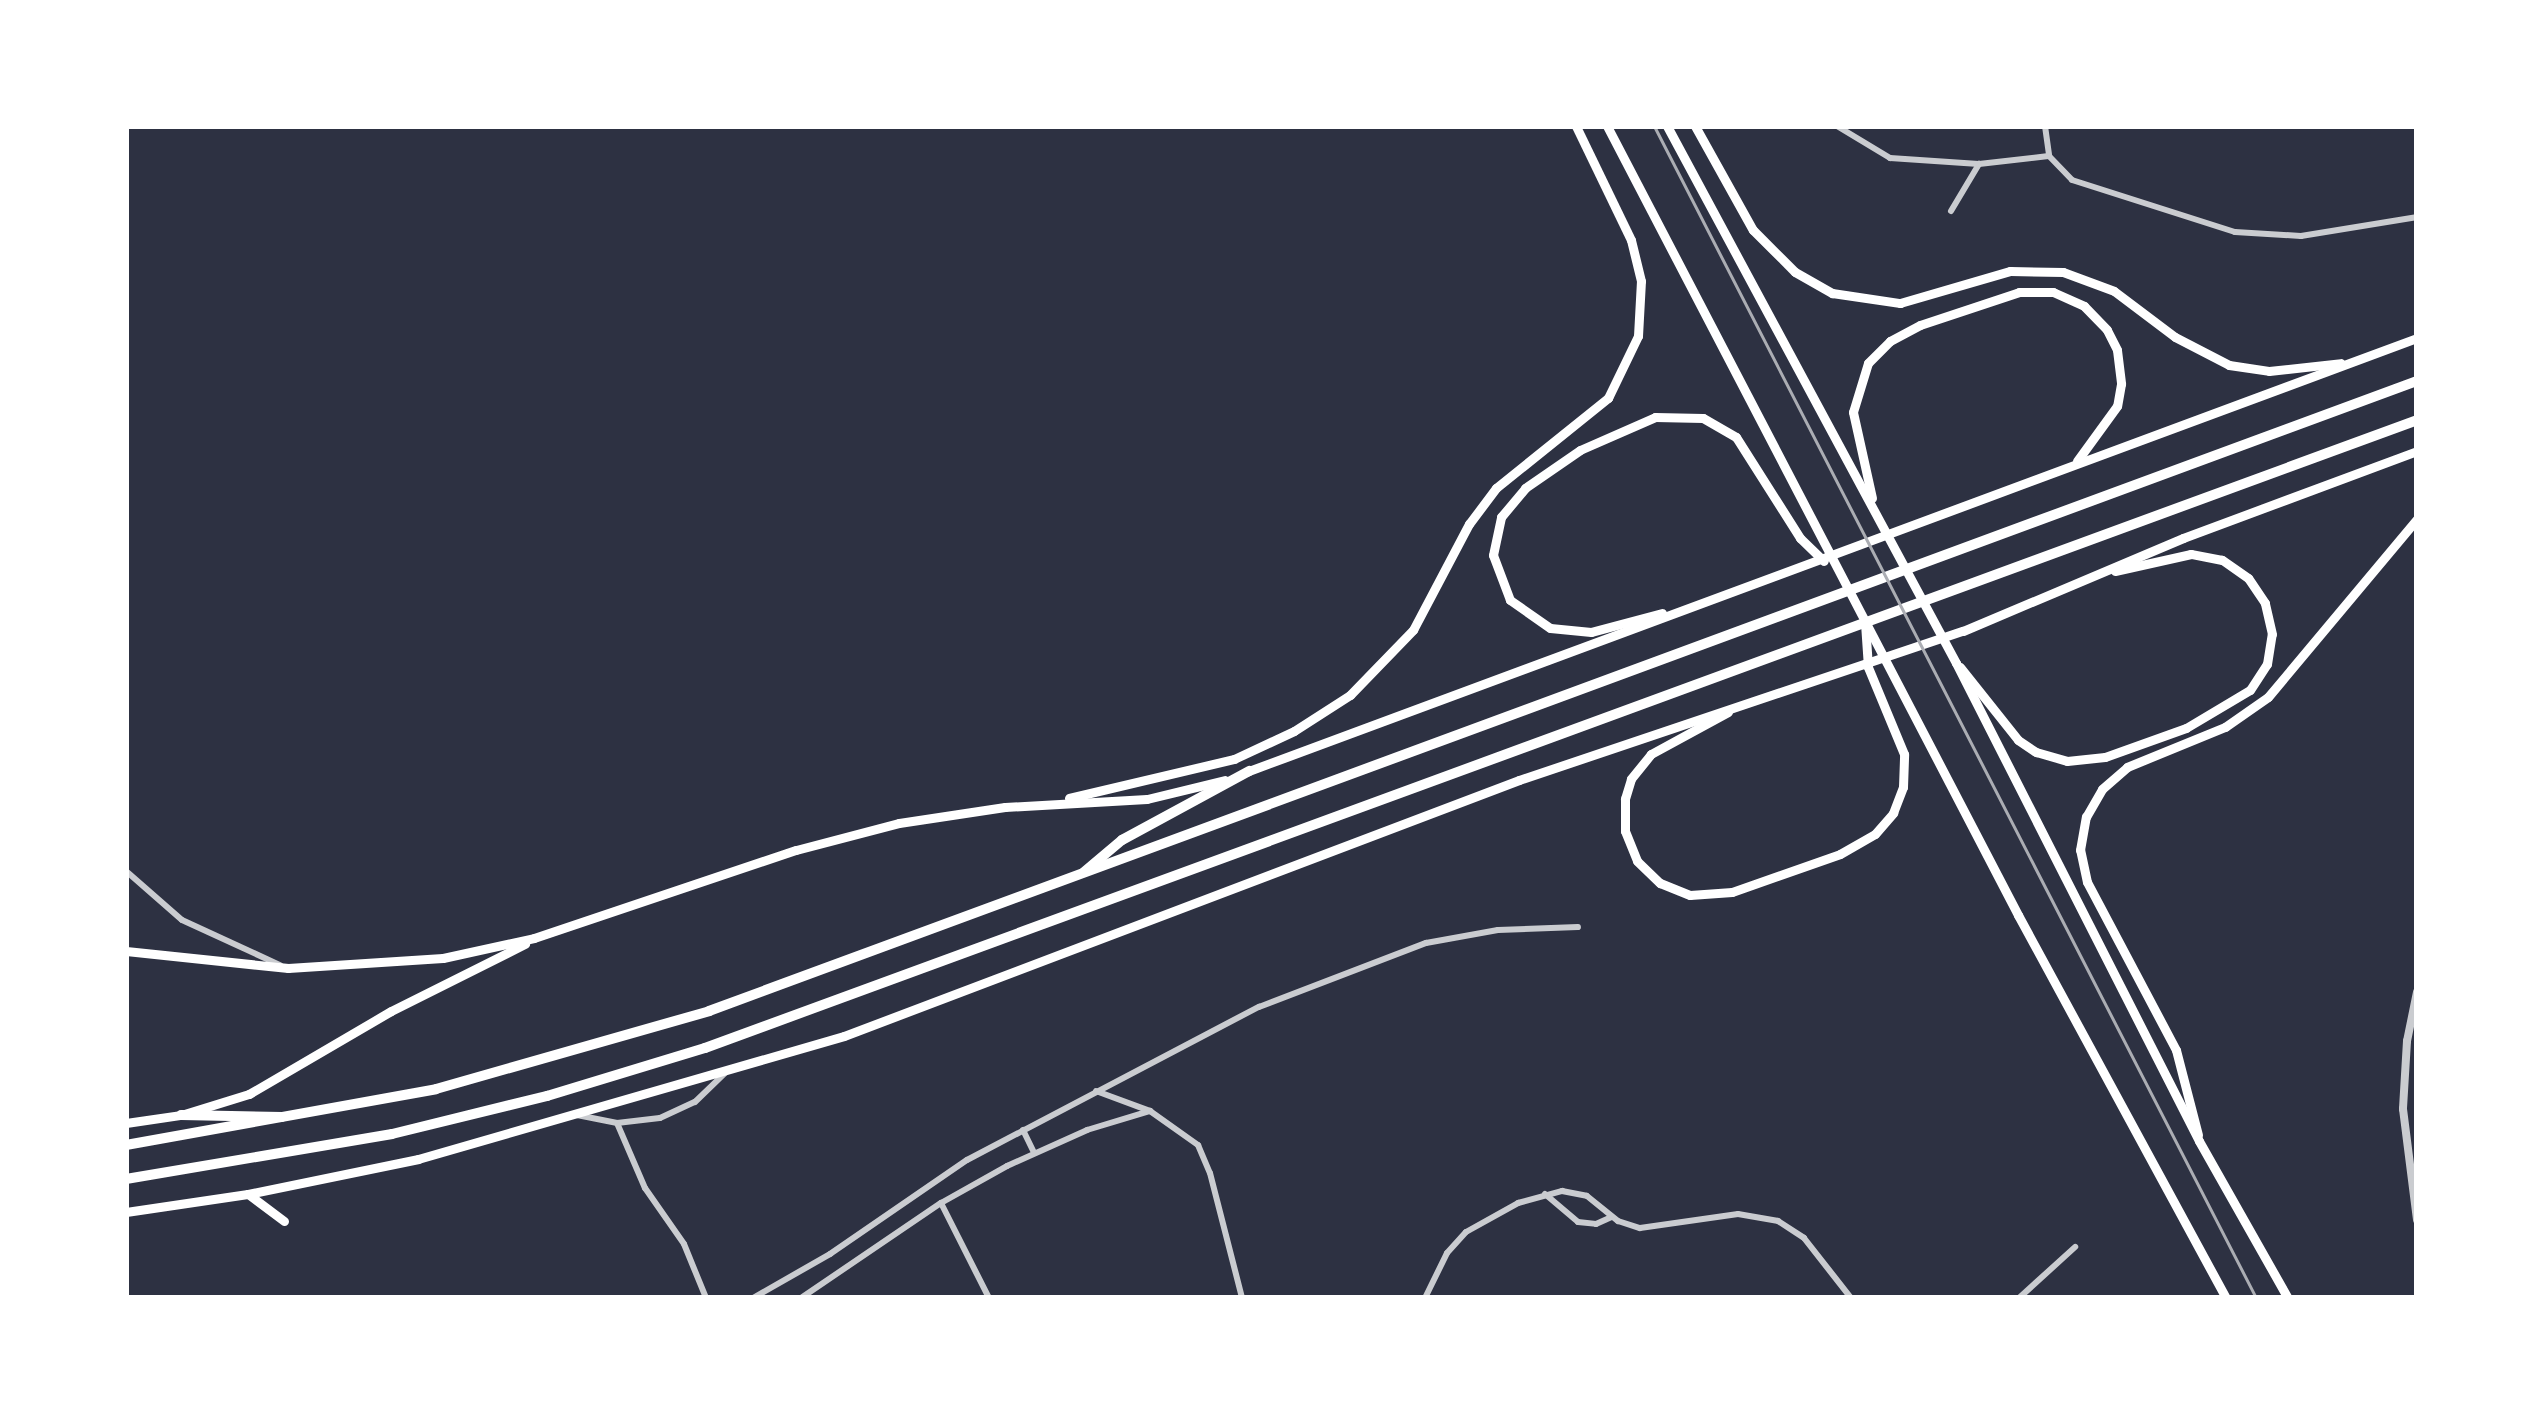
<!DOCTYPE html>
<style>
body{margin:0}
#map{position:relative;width:2543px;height:1424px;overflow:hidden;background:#2d3142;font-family:Poppins,sans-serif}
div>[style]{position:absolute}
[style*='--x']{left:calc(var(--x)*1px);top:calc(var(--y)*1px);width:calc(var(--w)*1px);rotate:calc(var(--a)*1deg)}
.minor>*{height:6px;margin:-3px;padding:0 3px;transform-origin:3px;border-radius:3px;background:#caccd0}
.tertiary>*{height:8px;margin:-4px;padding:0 4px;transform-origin:4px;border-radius:4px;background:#caccd0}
.trunk>*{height:9px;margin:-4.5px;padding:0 4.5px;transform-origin:4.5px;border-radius:4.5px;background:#fff}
.motorway>*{height:10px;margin:-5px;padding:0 5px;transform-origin:5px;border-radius:5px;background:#fff}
.rail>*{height:3px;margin:-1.5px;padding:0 1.5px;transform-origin:1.5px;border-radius:1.5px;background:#abadb3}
span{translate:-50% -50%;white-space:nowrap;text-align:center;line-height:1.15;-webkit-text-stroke:12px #fff;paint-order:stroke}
.frame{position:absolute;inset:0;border:129px solid #fff;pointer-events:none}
</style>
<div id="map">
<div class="minor">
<i style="--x:1837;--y:126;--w:62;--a:31.1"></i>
<i style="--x:1890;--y:158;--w:89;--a:3.9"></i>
<i style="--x:1979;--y:164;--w:70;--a:-6.5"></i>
<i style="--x:2045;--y:126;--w:30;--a:82"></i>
<i style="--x:2049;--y:156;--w:33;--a:46"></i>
<i style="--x:2072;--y:180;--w:171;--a:17.7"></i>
<i style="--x:2235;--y:232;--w:66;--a:3.5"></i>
<i style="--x:2301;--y:236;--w:118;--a:-9.3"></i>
<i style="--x:1951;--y:211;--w:55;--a:-59.2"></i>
<i style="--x:126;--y:871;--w:74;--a:41.2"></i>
<i style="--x:182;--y:920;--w:108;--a:24.7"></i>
<i style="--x:1096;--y:1091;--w:58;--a:20.3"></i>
<i style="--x:1150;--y:1111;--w:59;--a:35.3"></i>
<i style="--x:1198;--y:1145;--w:30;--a:67"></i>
<i style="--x:1210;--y:1173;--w:129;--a:75.6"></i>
<i style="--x:577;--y:1115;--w:41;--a:11.3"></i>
<i style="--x:617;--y:1123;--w:43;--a:-6.6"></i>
<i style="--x:660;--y:1118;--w:38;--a:-25"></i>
<i style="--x:695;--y:1102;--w:47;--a:-44.1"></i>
<i style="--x:617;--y:1123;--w:71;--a:66.7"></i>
<i style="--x:645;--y:1188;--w:68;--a:55.1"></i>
<i style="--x:684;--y:1244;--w:58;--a:67.8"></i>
<i style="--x:1023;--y:1130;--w:25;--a:64"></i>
<i style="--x:1545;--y:1194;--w:43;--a:40.3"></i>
<i style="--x:1578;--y:1222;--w:18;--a:6"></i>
<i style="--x:1596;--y:1224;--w:17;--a:-24"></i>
<i style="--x:941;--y:1203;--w:106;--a:63.2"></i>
<i style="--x:753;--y:1298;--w:89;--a:-29.7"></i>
<i style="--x:830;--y:1254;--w:166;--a:-34.5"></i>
<i style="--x:967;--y:1160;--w:330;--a:-27.7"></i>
<i style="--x:1259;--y:1007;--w:179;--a:-21"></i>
<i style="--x:1426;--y:943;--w:73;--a:-10.2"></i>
<i style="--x:1498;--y:930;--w:80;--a:-2.1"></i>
<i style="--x:801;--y:1298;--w:169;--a:-34.2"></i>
<i style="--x:941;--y:1203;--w:76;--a:-29.3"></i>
<i style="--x:1007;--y:1166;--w:88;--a:-24.2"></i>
<i style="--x:1087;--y:1130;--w:66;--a:-16.8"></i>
<i style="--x:1425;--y:1298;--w:50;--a:-63.9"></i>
<i style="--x:1447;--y:1253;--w:28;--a:-48"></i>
<i style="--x:1466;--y:1232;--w:60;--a:-29.1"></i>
<i style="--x:1518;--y:1203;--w:46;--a:-15.3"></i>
<i style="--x:1562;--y:1191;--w:25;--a:11"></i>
<i style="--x:1587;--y:1196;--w:40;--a:39"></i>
<i style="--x:1618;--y:1221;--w:23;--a:18"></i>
<i style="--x:1640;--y:1228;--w:99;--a:-8.1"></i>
<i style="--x:1738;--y:1214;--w:41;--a:9.9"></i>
<i style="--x:1778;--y:1221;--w:31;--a:33"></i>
<i style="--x:1804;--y:1238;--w:76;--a:51.9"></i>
<i style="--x:2019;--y:1298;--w:76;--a:-42.3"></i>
</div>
<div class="tertiary">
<i style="--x:2417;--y:992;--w:50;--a:101.5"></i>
<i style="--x:2407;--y:1041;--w:68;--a:93.4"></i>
<i style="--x:2403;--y:1109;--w:112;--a:82.8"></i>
</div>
<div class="trunk">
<i style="--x:1607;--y:126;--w:890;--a:62.48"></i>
<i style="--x:2018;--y:915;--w:436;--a:61.5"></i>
<i style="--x:1667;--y:126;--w:610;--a:61.71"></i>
<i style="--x:1956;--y:663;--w:536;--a:63.05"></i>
<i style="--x:2199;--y:1141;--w:180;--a:60.5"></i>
<i style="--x:1695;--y:126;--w:119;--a:60.9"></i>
<i style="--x:1753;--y:230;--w:59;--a:45"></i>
<i style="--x:1795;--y:272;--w:43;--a:29.6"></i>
<i style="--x:1832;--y:293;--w:69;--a:8.4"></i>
<i style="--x:1900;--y:303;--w:115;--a:-16.2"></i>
<i style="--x:2010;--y:271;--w:53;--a:1.1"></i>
<i style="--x:2063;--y:272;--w:54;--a:20.4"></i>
<i style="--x:2114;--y:291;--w:76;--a:37"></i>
<i style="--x:2175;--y:337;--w:61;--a:27.4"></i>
<i style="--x:2229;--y:365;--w:40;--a:8.5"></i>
<i style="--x:2269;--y:371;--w:72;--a:-6.3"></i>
<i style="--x:1872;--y:498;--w:88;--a:-102.5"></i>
<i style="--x:1853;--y:412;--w:51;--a:-73"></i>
<i style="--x:1868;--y:363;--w:31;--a:-45"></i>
<i style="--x:1890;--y:341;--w:34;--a:-28"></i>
<i style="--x:1920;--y:325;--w:104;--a:-18.4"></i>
<i style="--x:2019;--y:292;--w:34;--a:0"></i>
<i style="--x:2053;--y:292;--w:34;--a:24"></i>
<i style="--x:2084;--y:306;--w:33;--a:46"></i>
<i style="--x:2107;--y:330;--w:22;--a:63"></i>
<i style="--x:2117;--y:350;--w:34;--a:83"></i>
<i style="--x:2121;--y:384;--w:22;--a:100"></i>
<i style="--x:2117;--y:406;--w:68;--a:126"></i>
<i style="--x:1662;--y:613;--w:73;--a:165"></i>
<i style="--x:1591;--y:632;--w:41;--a:-174.4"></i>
<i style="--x:1550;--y:628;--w:49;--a:-145"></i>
<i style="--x:1510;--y:600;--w:48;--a:-110.7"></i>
<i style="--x:1493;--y:555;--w:39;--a:-78"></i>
<i style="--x:1501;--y:517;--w:38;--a:-50"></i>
<i style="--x:1525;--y:488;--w:67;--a:-34.6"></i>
<i style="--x:1580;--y:450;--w:82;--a:-23.7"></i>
<i style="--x:1655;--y:417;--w:48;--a:1.2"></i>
<i style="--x:1703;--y:418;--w:38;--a:30"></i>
<i style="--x:1736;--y:437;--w:120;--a:57.6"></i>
<i style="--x:1800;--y:538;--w:33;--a:44"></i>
<i style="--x:1960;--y:667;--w:93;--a:51.5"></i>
<i style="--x:2018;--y:740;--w:22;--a:34"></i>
<i style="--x:2036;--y:752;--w:32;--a:16"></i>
<i style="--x:2067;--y:761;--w:38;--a:-6"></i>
<i style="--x:2105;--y:757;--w:86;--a:-19.7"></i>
<i style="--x:2186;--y:728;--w:74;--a:-30.7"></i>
<i style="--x:2250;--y:690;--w:31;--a:-57"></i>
<i style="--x:2267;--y:664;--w:30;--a:-81"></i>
<i style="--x:2272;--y:634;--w:32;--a:-103"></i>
<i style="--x:2265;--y:603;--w:30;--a:-124"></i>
<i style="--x:2248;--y:578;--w:32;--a:-145"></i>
<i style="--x:2222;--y:560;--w:32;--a:-169"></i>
<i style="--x:2191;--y:554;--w:78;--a:167.4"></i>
<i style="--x:1728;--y:712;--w:88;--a:151.4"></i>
<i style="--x:1651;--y:754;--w:32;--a:129"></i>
<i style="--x:1631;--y:779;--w:21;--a:107"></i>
<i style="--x:1625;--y:799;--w:32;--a:90"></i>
<i style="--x:1625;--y:831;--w:32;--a:68"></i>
<i style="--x:1637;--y:861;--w:32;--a:44"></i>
<i style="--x:1660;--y:883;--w:32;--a:22"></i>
<i style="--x:1690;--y:895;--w:42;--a:-4.1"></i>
<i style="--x:1732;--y:892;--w:114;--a:-19.4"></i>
<i style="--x:1840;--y:854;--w:40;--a:-29.7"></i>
<i style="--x:1875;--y:834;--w:28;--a:-49"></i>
<i style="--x:1893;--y:813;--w:28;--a:-69"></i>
<i style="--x:1903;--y:787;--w:33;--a:-88"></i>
<i style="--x:1904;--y:754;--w:94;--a:-112.5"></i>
<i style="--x:1868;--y:667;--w:44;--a:-93.9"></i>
<i style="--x:1246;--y:772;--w:1249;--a:-20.34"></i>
<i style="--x:1069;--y:798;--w:170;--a:-13.3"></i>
<i style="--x:1234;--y:759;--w:66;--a:-25"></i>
<i style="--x:1294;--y:731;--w:67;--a:-32.7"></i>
<i style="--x:1350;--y:695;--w:91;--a:-45.9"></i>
<i style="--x:1413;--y:630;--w:120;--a:-62.2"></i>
<i style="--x:1469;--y:524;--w:45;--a:-53.1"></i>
<i style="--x:1496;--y:488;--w:144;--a:-38.8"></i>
<i style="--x:1608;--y:398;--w:69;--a:-64.2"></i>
<i style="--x:1638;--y:336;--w:55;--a:-86.9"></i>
<i style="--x:1641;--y:281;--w:42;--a:-103.7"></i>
<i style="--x:1631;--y:240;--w:127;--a:-115.8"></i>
<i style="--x:126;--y:951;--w:163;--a:6"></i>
<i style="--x:288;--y:968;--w:155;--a:-3.7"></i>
<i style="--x:443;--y:958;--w:93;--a:-12.4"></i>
<i style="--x:534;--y:938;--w:276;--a:-18.6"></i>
<i style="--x:796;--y:850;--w:106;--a:-14.7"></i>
<i style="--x:899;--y:823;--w:107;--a:-8.6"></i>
<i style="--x:1005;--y:807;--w:142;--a:-3.2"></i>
<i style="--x:1147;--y:799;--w:80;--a:-13.7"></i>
<i style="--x:126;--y:1123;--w:56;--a:-8.3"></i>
<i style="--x:181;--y:1115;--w:71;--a:-17.2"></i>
<i style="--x:249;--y:1094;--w:164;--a:-30.3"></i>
<i style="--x:391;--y:1011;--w:150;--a:-26.6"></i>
<i style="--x:2198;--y:1135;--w:88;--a:-104.5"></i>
<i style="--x:2176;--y:1050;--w:190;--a:-117.9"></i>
<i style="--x:2087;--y:882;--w:33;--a:-102"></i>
<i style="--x:2080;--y:850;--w:34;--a:-80"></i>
<i style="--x:2086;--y:817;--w:32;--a:-60"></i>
<i style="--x:2102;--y:789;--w:33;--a:-41"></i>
<i style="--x:2127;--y:767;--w:106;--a:-22.2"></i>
<i style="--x:2225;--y:727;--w:52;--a:-34.9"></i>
<i style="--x:2268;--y:697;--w:232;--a:-50.1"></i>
<i style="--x:248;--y:1194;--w:45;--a:36.9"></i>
<i style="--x:126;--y:1212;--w:123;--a:-8.4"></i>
<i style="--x:248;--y:1194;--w:174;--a:-11.6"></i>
<i style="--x:418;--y:1159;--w:443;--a:-16.1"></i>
<i style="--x:844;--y:1036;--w:722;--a:-20.77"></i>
<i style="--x:1519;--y:780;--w:468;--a:-18.6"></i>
<i style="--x:1963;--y:631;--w:239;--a:-22.9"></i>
<i style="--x:2183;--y:538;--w:250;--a:-20.4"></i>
</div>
<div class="motorway">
<i style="--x:1084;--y:872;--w:50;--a:-40.1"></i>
<i style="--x:1122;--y:840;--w:145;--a:-28.5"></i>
<i style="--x:181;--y:1115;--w:101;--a:1.1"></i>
<i style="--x:126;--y:1145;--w:315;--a:-10.2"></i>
<i style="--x:436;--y:1089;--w:284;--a:-15.9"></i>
<i style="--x:709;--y:1011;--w:1820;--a:-20.25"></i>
<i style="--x:126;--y:1179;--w:270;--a:-9.6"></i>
<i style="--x:392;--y:1134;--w:160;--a:-13.8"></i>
<i style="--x:547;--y:1096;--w:165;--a:-16.9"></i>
<i style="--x:705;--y:1048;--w:1824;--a:-20.14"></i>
</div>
<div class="rail">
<i style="--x:1654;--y:126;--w:1318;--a:62.81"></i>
</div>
<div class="frame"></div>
</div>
